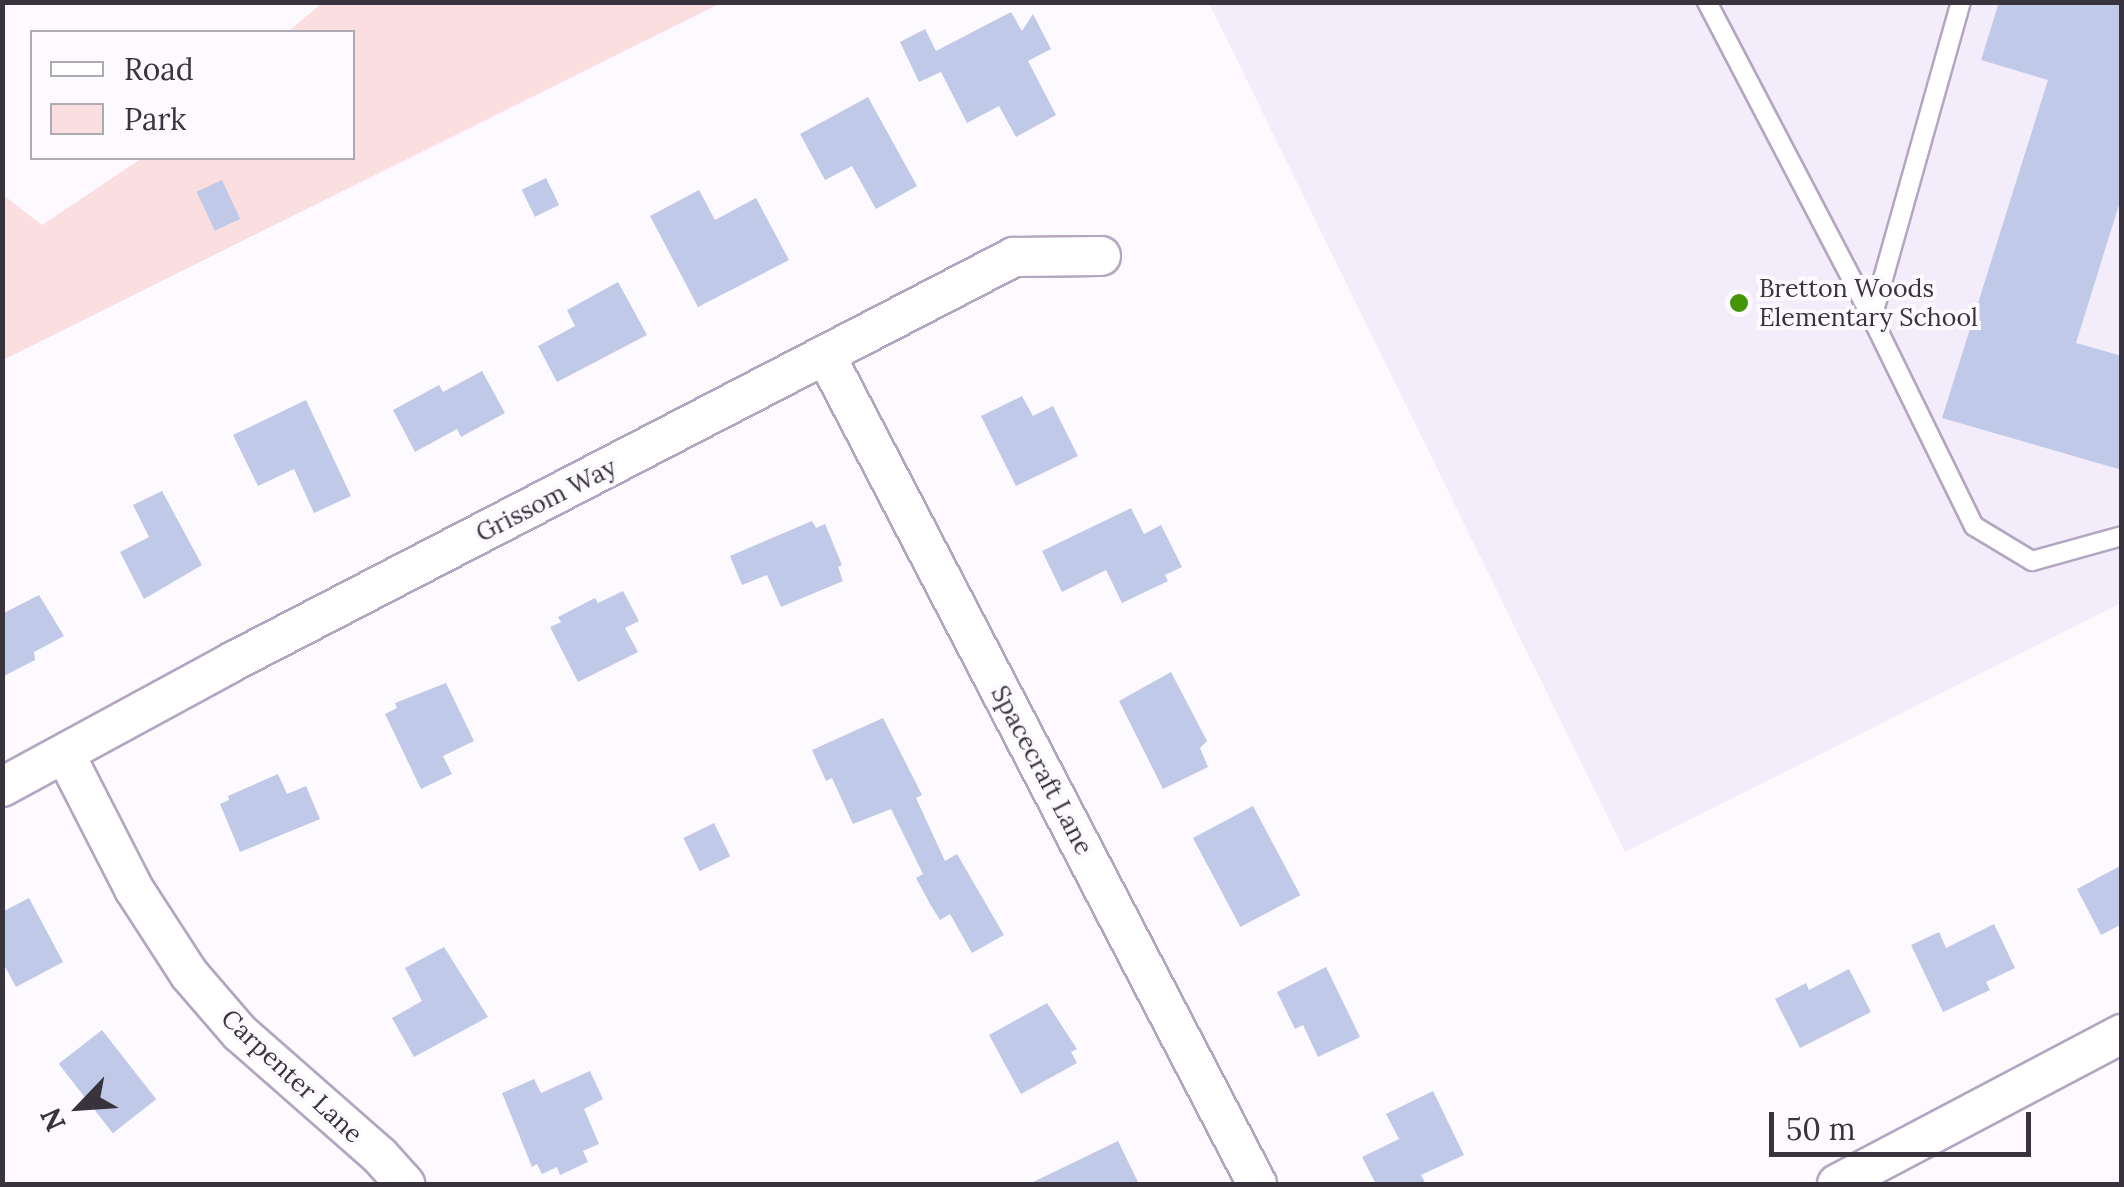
<!DOCTYPE html>
<style>
body{margin:0}
#map{position:relative;width:2124px;height:1187px;overflow:hidden;background:#fcf9ff;font-family:Lora,serif}
div>[style]{position:absolute}
[style*='--x']{left:calc(var(--x)*1px);top:calc(var(--y)*1px);width:calc(var(--w)*1px);rotate:calc(var(--a)*1deg)}
.built>*{inset:0;background:#f3ecfa}
.green>*{inset:0;background:#fbdfe0}
.building>*{inset:0;background:#c1c9e8;transform-origin:0 0}
.roads{filter:drop-shadow(2px 0 #b3a6c1) drop-shadow(-2px 0 #b3a6c1) drop-shadow(0 2px #b3a6c1) drop-shadow(0 -2px #b3a6c1)}
.lane>*{height:18px;margin:-9px;padding:0 9px;transform-origin:9px;border-radius:9px;background:#fff}
.street>*{height:38px;margin:-19px;padding:0 19px;transform-origin:19px;border-radius:19px;background:#fff}
.dots>*{width:28px;height:28px;translate:-50% -50%;box-sizing:border-box;border:5px solid #fcf9ff;border-radius:50%}
span{translate:-50% -50%;white-space:nowrap;text-align:center;line-height:1.15;-webkit-text-stroke:8px #fcf9ff;paint-order:stroke}
.poi-label{font-size:25px;color:#39333e}
.left{translate:0 -50%;text-align:left}
.street-label{font-size:25px;color:#39333e}
.frame{position:absolute;inset:0;border:5px solid #39333e;pointer-events:none}
.legend{position:absolute;left:30px;top:30px;width:325px;height:130px;box-sizing:border-box;background:#fcf9ff;border:2px solid #aeaab2;margin:0;padding:12px 18px;list-style:none;font-size:30px;color:#39333e}
.legend li{display:flex;align-items:center;gap:20px;height:50px}
.legend b{width:50px;border:2px solid #aeaab2}
.north{position:absolute;left:30px;top:1057px;width:100px;height:100px;-webkit-text-stroke:8px #fcf9ff;paint-order:stroke;rotate:245deg;font-size:28px;font-weight:700;line-height:40px;text-align:center;color:#39333e}
.north::after{content:'';display:block;margin:auto;width:35px;height:45px;background:#39333e;clip-path:polygon(50% 0,100% 100%,50% 72%,0 100%)}
.scale{position:absolute;left:1769px;top:1112px;width:262px;height:45px;box-sizing:border-box;border:5px solid #39333e;border-top:0;padding-left:12px;font-size:30px;line-height:35px;white-space:nowrap;color:#39333e;-webkit-text-stroke:8px #fcf9ff;paint-order:stroke}
</style>
<div id="map">
<div class="built">
<i style="clip-path:polygon(1209px 3px,2121px 3px,2121px 603px,1625px 852px)"></i>
</div>
<div class="green">
<i style="clip-path:polygon(322px 3px,721px 3px,3px 360px,2px 194px,42px 225px,142px 158px,352px 158px,352px 32px,288px 32px)"></i>
</div>
<div class="building">
<i style="clip-path:polygon(1999px 2px,2122px 2px,2122px 195px,2076px 343px,2122px 356px,2122px 470px,1942px 418px,2048px 80px,1981px 60px)"></i>
<i style="clip-path:polygon(1011px 12px,1022px 31px,1033px 14px,1051px 49px,1028px 61px,1056px 115px,1016px 137px,999px 106px,967px 123px,941px 72px,919px 82px,900px 42px,925px 29px,936px 51px)"></i>
<i style="clip-path:polygon(868px 97px,917px 186px,876px 209px,852px 166px,825px 180px,800px 134px)"></i>
<i style="left:546px;top:178px;width:30px;height:27px;rotate:64deg"></i>
<i style="left:222px;top:180px;width:43px;height:28px;rotate:65deg"></i>
<i style="clip-path:polygon(699px 190px,715px 220px,756px 198px,789px 260px,698px 307px,650px 216px)"></i>
<i style="clip-path:polygon(618px 282px,647px 335px,557px 382px,538px 346px,575px 326px,567px 310px)"></i>
<i style="clip-path:polygon(482px 371px,505px 413px,461px 437px,457px 429px,415px 452px,393px 410px,439px 385px,443px 392px)"></i>
<i style="clip-path:polygon(1022px 396px,1033px 416px,1053px 406px,1078px 456px,1016px 486px,981px 416px)"></i>
<i style="clip-path:polygon(306px 400px,351px 496px,314px 513px,294px 469px,258px 486px,233px 435px)"></i>
<i style="clip-path:polygon(162px 491px,202px 565px,144px 599px,120px 552px,149px 537px,133px 505px)"></i>
<i style="clip-path:polygon(1131px 508px,1144px 534px,1161px 525px,1182px 567px,1165px 575px,1168px 581px,1122px 603px,1106px 570px,1062px 592px,1042px 551px)"></i>
<i style="clip-path:polygon(812px 521px,816px 528px,825px 524px,842px 565px,838px 567px,843px 581px,781px 607px,767px 575px,742px 585px,730px 556px)"></i>
<i style="clip-path:polygon(623px 591px,639px 621px,625px 628px,638px 652px,578px 682px,550px 627px,561px 622px,558px 617px,595px 598px,598px 603px)"></i>
<i style="clip-path:polygon(39px 595px,64px 636px,34px 652px,35px 660px,2px 677px,2px 614px)"></i>
<i style="clip-path:polygon(1171px 672px,1207px 741px,1200px 748px,1208px 767px,1163px 789px,1119px 701px)"></i>
<i style="clip-path:polygon(446px 683px,474px 741px,443px 756px,452px 774px,421px 789px,385px 714px,397px 708px,395px 703px)"></i>
<i style="clip-path:polygon(883px 718px,922px 795px,916px 798px,945px 861px,957px 854px,1004px 935px,972px 953px,950px 914px,940px 920px,930px 904px,916px 878px,923px 874px,891px 809px,853px 824px,832px 778px,826px 781px,812px 750px)"></i>
<i style="clip-path:polygon(278px 774px,287px 794px,306px 786px,320px 819px,240px 852px,220px 804px,229px 800px,228px 796px)"></i>
<i style="left:1253px;top:806px;width:101px;height:68px;rotate:62deg"></i>
<i style="left:714px;top:823px;width:37px;height:34px;rotate:64deg"></i>
<i style="clip-path:polygon(2122px 865px,2122px 924px,2101px 935px,2077px 889px)"></i>
<i style="clip-path:polygon(29px 898px,63px 962px,16px 987px,2px 961px,2px 912px)"></i>
<i style="clip-path:polygon(1994px 924px,2015px 968px,1986px 982px,1990px 990px,1943px 1012px,1911px 945px,1939px 932px,1946px 948px)"></i>
<i style="clip-path:polygon(444px 947px,488px 1017px,414px 1057px,392px 1018px,422px 1001px,405px 968px)"></i>
<i style="clip-path:polygon(1326px 967px,1360px 1037px,1318px 1057px,1303px 1025px,1295px 1029px,1277px 992px)"></i>
<i style="clip-path:polygon(1849px 969px,1871px 1012px,1800px 1048px,1775px 999px,1806px 983px,1809px 990px)"></i>
<i style="clip-path:polygon(1047px 1003px,1077px 1049px,1071px 1052px,1077px 1063px,1021px 1094px,989px 1035px)"></i>
<i style="left:102px;top:1030px;width:88px;height:55px;rotate:52deg"></i>
<i style="clip-path:polygon(590px 1071px,603px 1099px,584px 1109px,599px 1144px,583px 1151px,588px 1162px,560px 1175px,557px 1167px,542px 1174px,537px 1164px,532px 1167px,502px 1093px,534px 1079px,541px 1093px)"></i>
<i style="clip-path:polygon(1433px 1091px,1464px 1155px,1421px 1175px,1426px 1184px,1376px 1184px,1362px 1157px,1399px 1139px,1386px 1114px)"></i>
<i style="clip-path:polygon(1118px 1141px,1139px 1184px,1029px 1184px)"></i>
</div>
<div class="roads">
<div class="lane">
<i style="--x:1707;--y:2;--w:356;--a:62.4"></i>
<i style="--x:1872;--y:318;--w:232;--a:63.9"></i>
<i style="--x:1974;--y:526;--w:68;--a:31.1"></i>
<i style="--x:2032;--y:561;--w:93;--a:-15.5"></i>
<i style="--x:1872;--y:318;--w:328;--a:-74.3"></i>
</div>
<div class="street">
<i style="--x:826;--y:356;--w:933;--a:62.5"></i>
<i style="--x:65;--y:754;--w:152;--a:62.9"></i>
<i style="--x:134;--y:889;--w:101;--a:57.1"></i>
<i style="--x:189;--y:974;--w:78;--a:49.2"></i>
<i style="--x:240;--y:1033;--w:186;--a:41.3"></i>
<i style="--x:380;--y:1156;--w:38;--a:48"></i>
<i style="--x:2;--y:787;--w:260;--a:-28.5"></i>
<i style="--x:230;--y:663;--w:883;--a:-27.38"></i>
<i style="--x:1014;--y:257;--w:87;--a:-0.7"></i>
<i style="--x:1837;--y:1184;--w:322;--a:-27.8"></i>
</div>
</div>
<div class="dots">
<i style="left:1739px;top:303px;background:#429606"></i>
</div>
<div class="poi-label">
<span class="left" style="left:1759px;top:303px">Bretton Woods<br>Elementary School</span>
</div>
<div class="street-label">
<span style="left:546px;top:500px;rotate:-27deg">Grissom Way</span>
<span style="left:1042px;top:770px;rotate:62deg">Spacecraft Lane</span>
<span style="left:292px;top:1076px;rotate:43deg">Carpenter Lane</span>
</div>
<div class="frame"></div>
<ul class="legend">
<li><b style="height:12px;background:#fff"></b>Road</li>
<li><b style="height:28px;background:#fbdfe0"></b>Park</li>
</ul>
<div class="north">N</div>
<div class="scale">50 m</div>
</div>
